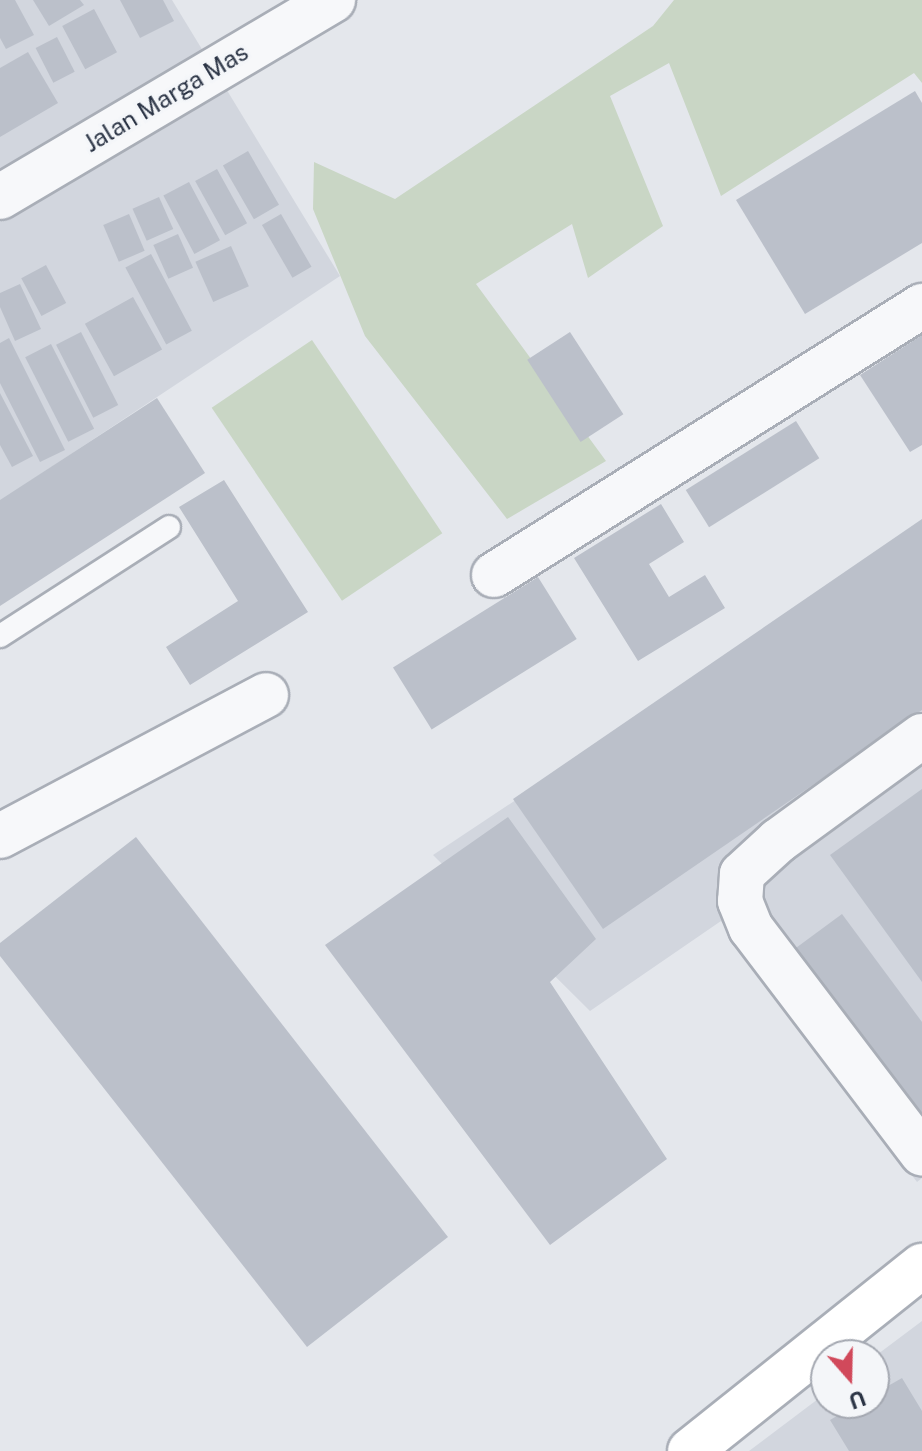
<!DOCTYPE html>
<style>
body{margin:0}
#map{position:relative;width:922px;height:1451px;overflow:hidden;background:#e4e7ec;font-family:"Public Sans",sans-serif}
div>[style]{position:absolute}
[style*='--x']{left:calc(var(--x)*1px);top:calc(var(--y)*1px);width:calc(var(--w)*1px);rotate:calc(var(--a)*1deg)}
.built>*{inset:0;background:#d2d6de}
.green>*{inset:0;background:#c9d6c5;transform-origin:0 0}
.building>*{inset:0;background:#bbc0ca;transform-origin:0 0}
.roads{filter:drop-shadow(2px 0 #a9aeb7) drop-shadow(-2px 0 #a9aeb7) drop-shadow(0 2px #a9aeb7) drop-shadow(0 -2px #a9aeb7)}
.lane>*{height:22px;margin:-11px;padding:0 11px;transform-origin:11px;border-radius:11px;background:#f7f8fa}
.street>*{height:44px;margin:-22px;padding:0 22px;transform-origin:22px;border-radius:22px;background:#f7f8fa}
.highway>*{height:44px;margin:-22px;padding:0 22px;transform-origin:22px;border-radius:22px;background:#fff}
span{translate:-50% -50%;white-space:nowrap;text-align:center;line-height:1.15;-webkit-text-stroke:6px #f4f6f9;paint-order:stroke}
.street-label{font-size:24px;color:#2b3445}
.north{position:absolute;left:810px;top:1339px;width:80px;height:80px;box-sizing:border-box;background:#f4f6f9;border:2px solid #a4a8b1;border-radius:50%;rotate:160deg;font-size:22px;font-weight:700;line-height:32px;text-align:center;color:#2b3445}
.north::after{content:'';display:block;margin:auto;width:28px;height:36px;background:#d1495b;clip-path:polygon(50% 0,100% 100%,50% 72%,0 100%)}
</style>
<div id="map">
<div class="built">
<i style="clip-path:polygon(0 0,172px 0,340px 276px,0 501px)"></i>
<i style="clip-path:polygon(922px 530px,922px 1178px,917px 1182px,721px 921px,590px 1011px,433px 855px)"></i>
<i style="clip-path:polygon(922px 1321px,922px 1451px,749px 1451px,826px 1393px,826px 1403px,874px 1403px,874px 1357px)"></i>
</div>
<div class="green">
<i style="clip-path:polygon(674px 0,922px 0,922px 83px,914px 73px,721px 196px,669px 63px,610px 96px,663px 226px,588px 278px,572px 224px,476px 284px,606px 461px,507px 519px,365px 336px,313px 209px,314px 162px,395px 199px,653px 26px)"></i>
<i style="left:312px;top:340px;width:233px;height:121px;rotate:56deg"></i>
</div>
<div class="building">
<i style="clip-path:polygon(0 0,15px 0,34px 35px,6px 49px,0 38px)"></i>
<i style="clip-path:polygon(33px 0,80px 0,84px 5px,49px 26px)"></i>
<i style="clip-path:polygon(120px 0,163px 0,174px 21px,140px 38px)"></i>
<i style="left:94px;top:9px;width:49px;height:36px;rotate:62deg"></i>
<i style="left:57px;top:37px;width:39px;height:24px;rotate:63deg"></i>
<i style="clip-path:polygon(28px 52px,58px 103px,0 137px,0 68px)"></i>
<i style="clip-path:polygon(915px 91px,922px 103px,922px 243px,805px 314px,736px 200px)"></i>
<i style="left:248px;top:151px;width:62px;height:29px;rotate:60deg"></i>
<i style="left:217px;top:169px;width:62px;height:25px;rotate:61deg"></i>
<i style="left:189px;top:182px;width:66px;height:29px;rotate:62deg"></i>
<i style="left:159px;top:197px;width:35px;height:29px;rotate:66deg"></i>
<i style="left:129px;top:214px;width:40px;height:28px;rotate:67deg"></i>
<i style="left:281px;top:214px;width:61px;height:22px;rotate:60deg"></i>
<i style="left:178px;top:234px;width:37px;height:27px;rotate:66deg"></i>
<i style="left:231px;top:246px;width:44px;height:39px;rotate:66deg"></i>
<i style="left:151px;top:254px;width:87px;height:29px;rotate:62deg"></i>
<i style="left:46px;top:265px;width:43px;height:28px;rotate:62deg"></i>
<i style="clip-path:polygon(20px 284px,41px 329px,15px 341px,0 307px,0 293px)"></i>
<i style="left:133px;top:297px;width:60px;height:55px;rotate:61deg"></i>
<i style="left:81px;top:332px;width:82px;height:28px;rotate:63deg"></i>
<i style="left:570px;top:332px;width:98px;height:51px;rotate:57deg"></i>
<i style="clip-path:polygon(922px 335px,922px 445px,910px 452px,860px 375px)"></i>
<i style="clip-path:polygon(9px 338px,65px 450px,40px 462px,0 383px,0 343px)"></i>
<i style="left:51px;top:344px;width:95px;height:29px;rotate:63deg"></i>
<i style="clip-path:polygon(0 393px,33px 456px,12px 467px,0 445px)"></i>
<i style="clip-path:polygon(157px 398px,205px 473px,0 606px,0 500px)"></i>
<i style="left:796px;top:421px;width:44px;height:130px;rotate:58deg"></i>
<i style="clip-path:polygon(224px 480px,308px 612px,190px 685px,166px 647px,238px 601px,179px 507px)"></i>
<i style="clip-path:polygon(661px 504px,684px 542px,649px 564px,669px 597px,705px 575px,725px 608px,638px 661px,574px 558px)"></i>
<i style="clip-path:polygon(922px 519px,922px 710px,603px 929px,513px 799px)"></i>
<i style="left:538px;top:577px;width:73px;height:171px;rotate:58deg"></i>
<i style="clip-path:polygon(922px 789px,922px 982px,830px 855px)"></i>
<i style="clip-path:polygon(508px 817px,596px 939px,550px 982px,667px 1159px,550px 1245px,325px 945px)"></i>
<i style="clip-path:polygon(136px 837px,448px 1237px,307px 1347px,0 956px,0 943px)"></i>
<i style="clip-path:polygon(842px 914px,922px 1022px,922px 1142px,785px 956px)"></i>
<i style="clip-path:polygon(902px 1378px,922px 1411px,922px 1451px,849px 1451px,830px 1420px,859px 1403px,874px 1403px,874px 1394px)"></i>
</div>
<div class="roads">
<div class="lane">
<i style="--x:0;--y:636;--w:201;--a:-32.8"></i>
</div>
<div class="street">
<i style="--x:0;--y:197;--w:387;--a:-30.6"></i>
<i style="--x:494;--y:575;--w:506;--a:-32.15"></i>
<i style="--x:922;--y:736;--w:178;--a:143.9"></i>
<i style="--x:778;--y:841;--w:49;--a:137.5"></i>
<i style="--x:742;--y:874;--w:27;--a:94"></i>
<i style="--x:740;--y:901;--w:29;--a:68"></i>
<i style="--x:751;--y:928;--w:283;--a:52.8"></i>
<i style="--x:0;--y:836;--w:301;--a:-27.9"></i>
</div>
<div class="highway">
<i style="--x:690;--y:1451;--w:297;--a:-38.6"></i>
</div>
</div>
<div class="street-label">
<span style="left:166px;top:98px;rotate:-31deg">Jalan Marga Mas</span>
</div>
<div class="north">U</div>
</div>
